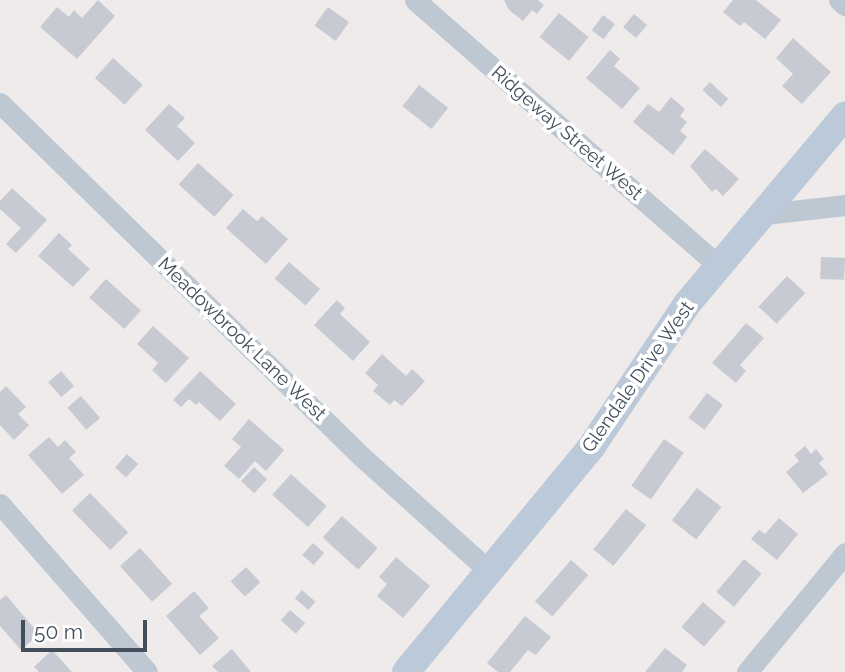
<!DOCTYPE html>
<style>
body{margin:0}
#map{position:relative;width:845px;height:672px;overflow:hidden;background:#efebeb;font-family:Raleway,sans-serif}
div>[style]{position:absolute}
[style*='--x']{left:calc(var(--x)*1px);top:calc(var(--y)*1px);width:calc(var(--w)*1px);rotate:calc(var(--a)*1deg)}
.building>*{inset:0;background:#c7cad2;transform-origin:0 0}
.street>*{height:21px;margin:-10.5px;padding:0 10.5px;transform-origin:10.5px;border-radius:10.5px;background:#bdc8d3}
.secondary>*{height:28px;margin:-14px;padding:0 14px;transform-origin:14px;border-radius:14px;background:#bcc9d8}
span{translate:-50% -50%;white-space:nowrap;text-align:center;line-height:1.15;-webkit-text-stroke:7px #fff;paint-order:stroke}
.street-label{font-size:19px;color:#424f5b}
.scale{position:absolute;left:21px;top:620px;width:126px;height:32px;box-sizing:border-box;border:4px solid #424f5b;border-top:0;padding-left:9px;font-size:21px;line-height:24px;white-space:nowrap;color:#424f5b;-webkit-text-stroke:5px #fff;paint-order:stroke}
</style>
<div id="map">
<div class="building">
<i style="clip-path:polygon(98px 0,115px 16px,77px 59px,40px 27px,57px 7px,69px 17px,74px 10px,82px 18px)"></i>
<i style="clip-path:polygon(504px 0,538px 0,544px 5px,537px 14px,532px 10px,523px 21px,509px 10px)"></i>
<i style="clip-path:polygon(733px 0,756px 0,781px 20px,765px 39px,744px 22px,740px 26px,723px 12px)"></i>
<i style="left:328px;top:7px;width:26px;height:23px;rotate:36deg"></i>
<i style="left:559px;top:13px;width:38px;height:31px;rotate:39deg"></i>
<i style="left:634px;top:14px;width:17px;height:17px;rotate:40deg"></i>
<i style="left:603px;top:15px;width:15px;height:19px;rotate:37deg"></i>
<i style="clip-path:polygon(793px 38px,831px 72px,802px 104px,782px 86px,793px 74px,776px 58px)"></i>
<i style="clip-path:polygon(610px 50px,620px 59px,614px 66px,640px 88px,622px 109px,586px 78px)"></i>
<i style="left:113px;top:58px;width:40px;height:27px;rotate:42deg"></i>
<i style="left:710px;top:82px;width:25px;height:11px;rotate:43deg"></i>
<i style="left:419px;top:85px;width:37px;height:27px;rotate:38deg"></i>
<i style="clip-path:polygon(671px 97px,685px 109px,680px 116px,687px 122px,680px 131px,687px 137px,673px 155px,633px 122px,648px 104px,659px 112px)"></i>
<i style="clip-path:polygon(169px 104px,185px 118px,177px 126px,195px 143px,178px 161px,145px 130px)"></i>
<i style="clip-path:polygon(705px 149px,739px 179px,723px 196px,716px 189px,712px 192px,690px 166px)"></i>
<i style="left:198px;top:163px;width:48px;height:29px;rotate:42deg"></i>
<i style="clip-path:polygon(12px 188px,47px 220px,16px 253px,6px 244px,21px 228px,0 209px,0 201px)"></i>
<i style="clip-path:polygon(243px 209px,257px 221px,262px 216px,288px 239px,266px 264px,226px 228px)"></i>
<i style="clip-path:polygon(59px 233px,72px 245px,68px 249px,90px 269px,73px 287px,38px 256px)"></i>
<i style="left:821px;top:257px;width:24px;height:22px;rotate:2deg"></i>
<i style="left:289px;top:262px;width:41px;height:22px;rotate:41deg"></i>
<i style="left:787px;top:276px;width:25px;height:42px;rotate:43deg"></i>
<i style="left:106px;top:279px;width:47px;height:25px;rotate:42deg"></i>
<i style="clip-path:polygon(337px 300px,345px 308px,340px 314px,370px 342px,353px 361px,314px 325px)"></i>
<i style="clip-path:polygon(746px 323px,764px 338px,740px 365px,746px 371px,736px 383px,712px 363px)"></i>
<i style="clip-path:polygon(153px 326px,189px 358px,166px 383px,152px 370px,158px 363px,137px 344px)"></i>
<i style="clip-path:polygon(382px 354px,406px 376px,412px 369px,425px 381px,402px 406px,394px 400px,390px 405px,373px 391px,378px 385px,365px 373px)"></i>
<i style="left:61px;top:371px;width:20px;height:17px;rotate:49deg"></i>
<i style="clip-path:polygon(200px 371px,236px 404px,220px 421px,199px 402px,196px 405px,189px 399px,181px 407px,173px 400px)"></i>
<i style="clip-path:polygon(6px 386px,26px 407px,18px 414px,29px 425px,14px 440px,0 425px,0 392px)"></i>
<i style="left:707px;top:393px;width:20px;height:31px;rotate:37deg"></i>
<i style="left:81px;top:396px;width:29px;height:18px;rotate:49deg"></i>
<i style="clip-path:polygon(249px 419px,284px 450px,266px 471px,255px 461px,239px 479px,224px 466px,241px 447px,232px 439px)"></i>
<i style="clip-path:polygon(49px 437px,58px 447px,65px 440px,76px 452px,69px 458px,84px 475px,62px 494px,28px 455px)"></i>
<i style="left:664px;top:439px;width:24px;height:57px;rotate:35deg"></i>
<i style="clip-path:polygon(805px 446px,811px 454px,816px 449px,824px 459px,819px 463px,828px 474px,803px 493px,786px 472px,799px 461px,794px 455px)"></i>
<i style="left:127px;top:454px;width:15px;height:18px;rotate:42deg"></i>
<i style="left:254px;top:467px;width:18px;height:19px;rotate:43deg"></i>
<i style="left:291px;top:474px;width:48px;height:28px;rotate:42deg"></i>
<i style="left:697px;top:488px;width:31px;height:41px;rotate:38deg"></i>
<i style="left:90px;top:493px;width:55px;height:25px;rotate:46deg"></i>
<i style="left:626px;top:509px;width:26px;height:52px;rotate:39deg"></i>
<i style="left:342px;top:516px;width:48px;height:29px;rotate:42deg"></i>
<i style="clip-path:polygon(779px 518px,798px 534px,777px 560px,751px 539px,759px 530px,765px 534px)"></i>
<i style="left:313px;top:543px;width:15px;height:16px;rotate:42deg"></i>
<i style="left:140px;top:548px;width:48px;height:27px;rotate:48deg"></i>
<i style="clip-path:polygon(396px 557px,430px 586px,403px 618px,377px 596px,387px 584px,379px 577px)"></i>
<i style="left:744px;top:559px;width:23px;height:43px;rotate:40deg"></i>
<i style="left:571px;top:560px;width:23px;height:55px;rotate:41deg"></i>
<i style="left:246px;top:567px;width:21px;height:21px;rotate:47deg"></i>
<i style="left:302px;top:590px;width:18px;height:11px;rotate:41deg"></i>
<i style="clip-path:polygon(194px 591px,209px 608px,199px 616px,219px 638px,200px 655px,166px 616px)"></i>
<i style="clip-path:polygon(6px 595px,39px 634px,21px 650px,0 626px,0 600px)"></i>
<i style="left:703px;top:602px;width:30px;height:33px;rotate:41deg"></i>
<i style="left:290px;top:610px;width:20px;height:14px;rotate:41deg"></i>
<i style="clip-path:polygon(525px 616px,551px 637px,536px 655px,528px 650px,510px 672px,498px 672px,487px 663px)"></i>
<i style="clip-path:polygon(665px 648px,687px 665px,682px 672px,645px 672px)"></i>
<i style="clip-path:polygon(232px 649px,251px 672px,218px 672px,212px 666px)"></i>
<i style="clip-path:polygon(52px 650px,72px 672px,39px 672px,34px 667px)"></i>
</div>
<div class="street">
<i style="--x:415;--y:0;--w:404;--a:41.2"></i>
<i style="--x:839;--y:0;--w:8;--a:40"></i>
<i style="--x:0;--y:103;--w:505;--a:44.36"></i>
<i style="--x:361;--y:456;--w:172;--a:41.9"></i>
<i style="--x:765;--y:214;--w:81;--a:-6.4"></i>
<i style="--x:0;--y:504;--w:223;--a:48.8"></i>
<i style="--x:747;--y:672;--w:154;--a:-50.5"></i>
</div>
<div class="secondary">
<i style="--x:406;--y:672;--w:293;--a:-50.5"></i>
<i style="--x:592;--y:446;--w:171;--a:-56.2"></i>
<i style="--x:687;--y:304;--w:246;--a:-50"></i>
</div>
<div class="street-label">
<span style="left:567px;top:133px;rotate:41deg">Ridgeway Street West</span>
<span style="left:242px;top:339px;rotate:44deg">Meadowbrook Lane West</span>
<span style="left:638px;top:377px;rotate:-55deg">Glendale Drive West</span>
</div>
<div class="scale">50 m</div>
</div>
